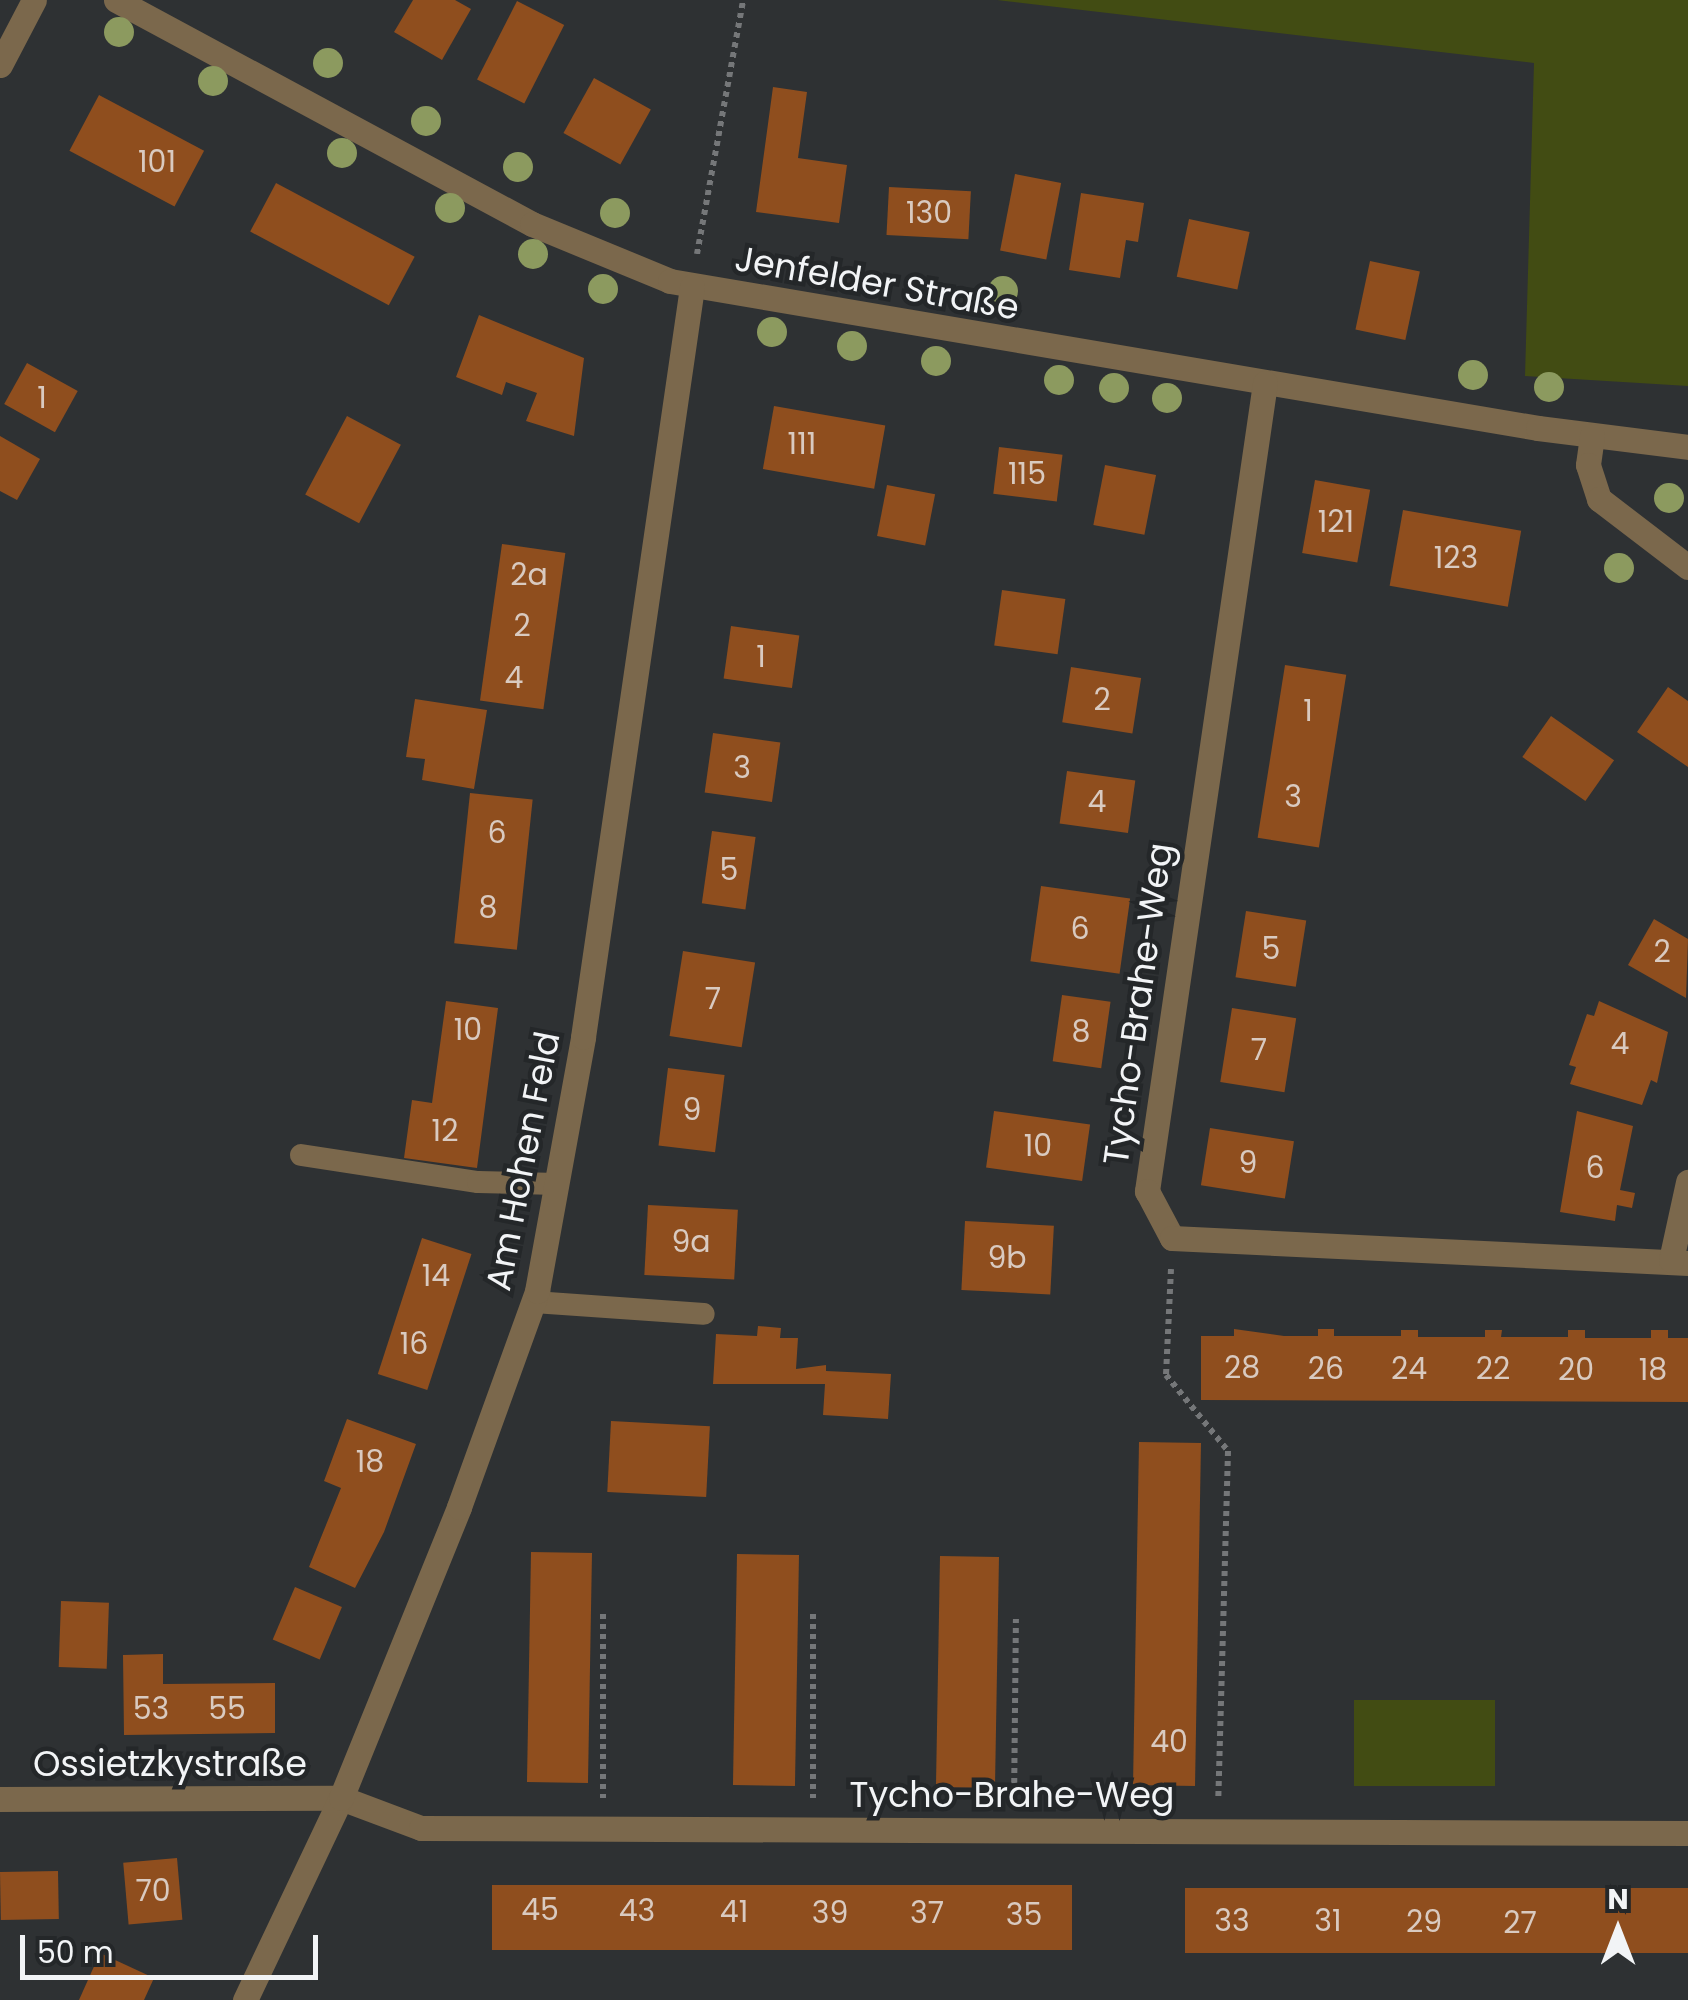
<!DOCTYPE html>
<meta charset="utf-8">
<style>
body{margin:0}
#map{position:relative;width:1688px;height:2000px;overflow:hidden;background:#2e3133;font-family:Poppins,sans-serif}
div>[style]{position:absolute}
[style*='--x']{left:calc(var(--x)*1px);top:calc(var(--y)*1px);width:calc(var(--w)*1px);rotate:calc(var(--a)*1deg)}
.green>*{inset:0;background:#424c13;transform-origin:0 0}
.building>*{inset:0;background:#8f4e1e;transform-origin:0 0}
.path>*{height:6px;margin-top:-3px;transform-origin:0;background:repeating-linear-gradient(90deg,#757779 0 5px,transparent 0 10px)}
.lane>*{height:22px;margin:-11px;padding:0 11px;transform-origin:11px;border-radius:11px;background:#7b684c}
.street>*{height:25px;margin:-12.5px;padding:0 12.5px;transform-origin:12.5px;border-radius:12.5px;background:#7b684c}
.trees>*{width:30px;height:30px;margin:-15px;border-radius:50%;background:#8c9a5f}
span{translate:-50% -50%;white-space:nowrap;text-align:center;line-height:1.15;-webkit-text-stroke:9px #242729;paint-order:stroke}
.number-label{font-size:30px;color:#d9cac0}
.number-label span{-webkit-text-stroke-width:0}
.street-label{font-size:35px;color:#f2f4f6}
.north{position:absolute;left:1568px;top:1880px;width:100px;height:100px;-webkit-text-stroke:8px #242729;paint-order:stroke;rotate:0deg;font-size:28px;font-weight:700;line-height:40px;text-align:center;color:#f2f4f6}
.north::after{content:'';display:block;margin:auto;width:35px;height:45px;background:#f2f4f6;clip-path:polygon(50% 0,100% 100%,50% 72%,0 100%)}
.scale{position:absolute;left:20px;top:1935px;width:298px;height:45px;box-sizing:border-box;border:5px solid #f2f4f6;border-top:0;padding-left:12px;font-size:30px;line-height:35px;white-space:nowrap;color:#f2f4f6;-webkit-text-stroke:8px #242729;paint-order:stroke}
</style>
<div id="map">
<div class="green">
<i style="clip-path:polygon(997px 0,1688px 0,1688px 386px,1525px 376px,1534px 63px)"></i>
<i style="left:1354px;top:1700px;width:141px;height:86px"></i>
</div>
<div class="building">
<i style="clip-path:polygon(413px 0,455px 0,471px 9px,442px 60px,394px 32px)"></i>
<i style="left:517px;top:1px;width:53px;height:88px;rotate:27deg"></i>
<i style="left:594px;top:78px;width:65px;height:63px;rotate:29deg"></i>
<i style="clip-path:polygon(773px 87px,807px 92px,798px 158px,847px 165px,839px 223px,756px 212px)"></i>
<i style="left:99px;top:95px;width:119px;height:63px;rotate:28deg"></i>
<i style="left:1015px;top:174px;width:47px;height:78px;rotate:11deg"></i>
<i style="left:276px;top:183px;width:157px;height:55px;rotate:28deg"></i>
<i style="left:889px;top:187px;width:82px;height:48px;rotate:3deg"></i>
<i style="clip-path:polygon(1081px 193px,1144px 203px,1138px 242px,1126px 240px,1120px 278px,1069px 270px)"></i>
<i style="left:1189px;top:219px;width:62px;height:59px;rotate:12deg"></i>
<i style="left:1370px;top:261px;width:51px;height:70px;rotate:12deg"></i>
<i style="clip-path:polygon(479px 315px,584px 358px,574px 436px,526px 421px,537px 393px,506px 382px,502px 395px,456px 377px)"></i>
<i style="left:27px;top:363px;width:58px;height:47px;rotate:29deg"></i>
<i style="left:774px;top:406px;width:113px;height:64px;rotate:10deg"></i>
<i style="left:347px;top:416px;width:61px;height:89px;rotate:28deg"></i>
<i style="clip-path:polygon(0 436px,40px 459px,17px 500px,0 491px)"></i>
<i style="left:999px;top:447px;width:64px;height:47px;rotate:7deg"></i>
<i style="left:1105px;top:465px;width:52px;height:61px;rotate:11deg"></i>
<i style="left:1315px;top:480px;width:56px;height:74px;rotate:10deg"></i>
<i style="left:887px;top:485px;width:49px;height:52px;rotate:11deg"></i>
<i style="left:1403px;top:510px;width:120px;height:77px;rotate:10deg"></i>
<i style="left:502px;top:544px;width:64px;height:158px;rotate:8deg"></i>
<i style="left:1002px;top:590px;width:64px;height:56px;rotate:8deg"></i>
<i style="left:731px;top:626px;width:69px;height:53px;rotate:8deg"></i>
<i style="left:1285px;top:665px;width:62px;height:175px;rotate:9deg"></i>
<i style="left:1071px;top:667px;width:71px;height:56px;rotate:9deg"></i>
<i style="clip-path:polygon(1668px 687px,1688px 701px,1688px 767px,1637px 732px)"></i>
<i style="clip-path:polygon(415px 699px,487px 710px,474px 789px,422px 780px,425px 759px,406px 757px)"></i>
<i style="left:1551px;top:716px;width:77px;height:50px;rotate:35deg"></i>
<i style="left:713px;top:733px;width:68px;height:60px;rotate:8deg"></i>
<i style="left:1067px;top:771px;width:69px;height:53px;rotate:8deg"></i>
<i style="left:470px;top:793px;width:63px;height:151px;rotate:6deg"></i>
<i style="left:712px;top:831px;width:44px;height:73px;rotate:8deg"></i>
<i style="left:1041px;top:886px;width:90px;height:76px;rotate:8deg"></i>
<i style="left:1246px;top:911px;width:61px;height:67px;rotate:9deg"></i>
<i style="clip-path:polygon(1654px 919px,1688px 939px,1686px 998px,1628px 965px)"></i>
<i style="left:683px;top:951px;width:73px;height:86px;rotate:9deg"></i>
<i style="left:1062px;top:995px;width:49px;height:67px;rotate:8deg"></i>
<i style="clip-path:polygon(446px 1001px,498px 1008px,477px 1168px,404px 1158px,412px 1100px,432px 1103px)"></i>
<i style="clip-path:polygon(1599px 1001px,1668px 1032px,1657px 1083px,1651px 1080px,1642px 1105px,1570px 1084px,1576px 1067px,1569px 1065px,1587px 1014px,1594px 1016px)"></i>
<i style="left:1232px;top:1008px;width:65px;height:75px;rotate:9deg"></i>
<i style="left:668px;top:1068px;width:57px;height:78px;rotate:7deg"></i>
<i style="left:994px;top:1111px;width:97px;height:57px;rotate:8deg"></i>
<i style="clip-path:polygon(1577px 1111px,1633px 1126px,1620px 1190px,1635px 1193px,1632px 1208px,1617px 1205px,1615px 1221px,1560px 1212px)"></i>
<i style="left:1210px;top:1128px;width:85px;height:58px;rotate:9deg"></i>
<i style="left:648px;top:1205px;width:90px;height:70px;rotate:3deg"></i>
<i style="left:965px;top:1221px;width:89px;height:69px;rotate:3deg"></i>
<i style="left:422px;top:1238px;width:52px;height:143px;rotate:18deg"></i>
<i style="clip-path:polygon(758px 1326px,781px 1328px,780px 1338px,798px 1338px,796px 1369px,826px 1365px,826px 1371px,891px 1374px,888px 1419px,823px 1415px,825px 1384px,713px 1384px,716px 1334px,757px 1336px)"></i>
<i style="clip-path:polygon(1234px 1329px,1284px 1336px,1318px 1336px,1318px 1329px,1334px 1329px,1334px 1336px,1401px 1336px,1401px 1330px,1418px 1330px,1418px 1337px,1485px 1337px,1485px 1330px,1502px 1330px,1501px 1337px,1568px 1337px,1568px 1330px,1585px 1330px,1585px 1338px,1651px 1338px,1651px 1330px,1668px 1330px,1668px 1338px,1688px 1338px,1688px 1402px,1201px 1400px,1201px 1336px,1234px 1336px)"></i>
<i style="clip-path:polygon(347px 1419px,416px 1444px,384px 1532px,355px 1588px,309px 1567px,341px 1488px,324px 1481px)"></i>
<i style="left:611px;top:1421px;width:99px;height:71px;rotate:3deg"></i>
<i style="left:1139px;top:1442px;width:62px;height:343px;rotate:1deg"></i>
<i style="left:531px;top:1552px;width:61px;height:230px;rotate:1deg"></i>
<i style="left:737px;top:1554px;width:62px;height:231px;rotate:1deg"></i>
<i style="left:940px;top:1556px;width:59px;height:231px;rotate:1deg"></i>
<i style="left:295px;top:1587px;width:51px;height:57px;rotate:23deg"></i>
<i style="left:61px;top:1601px;width:48px;height:66px;rotate:2deg"></i>
<i style="clip-path:polygon(163px 1654px,163px 1684px,275px 1683px,275px 1733px,124px 1735px,123px 1655px)"></i>
<i style="left:177px;top:1858px;width:62px;height:54px;rotate:85deg"></i>
<i style="left:58px;top:1871px;width:48px;height:58px;rotate:89deg"></i>
<i style="left:492px;top:1885px;width:580px;height:65px"></i>
<i style="left:1185px;top:1888px;width:503px;height:65px"></i>
<i style="clip-path:polygon(100px 1953px,154px 1978px,144px 2000px,79px 2000px)"></i>
</div>
<div class="path">
<i style="--x:697;--y:254;--w:258;--a:-79.7"></i>
<i style="--x:1171;--y:1269;--w:106;--a:92.7"></i>
<i style="--x:1166;--y:1375;--w:98;--a:50.8"></i>
<i style="--x:1228;--y:1451;--w:348;--a:91.6"></i>
<i style="--x:603;--y:1614;--w:184;--a:90"></i>
<i style="--x:813;--y:1614;--w:184;--a:90"></i>
<i style="--x:1014;--y:1803;--w:184;--a:-89.4"></i>
</div>
<div class="lane">
<i style="--x:301;--y:1155;--w:179;--a:8.7"></i>
<i style="--x:478;--y:1182;--w:79;--a:1.5"></i>
<i style="--x:534;--y:1302;--w:170;--a:4"></i>
</div>
<div class="street">
<i style="--x:116;--y:0;--w:472;--a:28.3"></i>
<i style="--x:532;--y:224;--w:149;--a:22.4"></i>
<i style="--x:670;--y:281;--w:880;--a:9.61"></i>
<i style="--x:1538;--y:428;--w:151;--a:7.2"></i>
<i style="--x:0;--y:65;--w:73;--a:-62.4"></i>
<i style="--x:1265;--y:383;--w:817;--a:98.31"></i>
<i style="--x:1147;--y:1191;--w:53;--a:62"></i>
<i style="--x:1172;--y:1238;--w:517;--a:2.77"></i>
<i style="--x:1592;--y:436;--w:29;--a:98"></i>
<i style="--x:1588;--y:465;--w:36;--a:72"></i>
<i style="--x:1599;--y:499;--w:112;--a:37.4"></i>
<i style="--x:1671;--y:1260;--w:80;--a:-77.7"></i>
<i style="--x:0;--y:1799;--w:341;--a:-0.2"></i>
<i style="--x:341;--y:1798;--w:85;--a:20.6"></i>
<i style="--x:421;--y:1828;--w:1267;--a:0.23"></i>
<i style="--x:245;--y:2000;--w:224;--a:-64.6"></i>
<i style="--x:341;--y:1798;--w:314;--a:-67.9"></i>
<i style="--x:459;--y:1507;--w:230;--a:-70.1"></i>
<i style="--x:537;--y:1291;--w:258;--a:-79.7"></i>
<i style="--x:583;--y:1037;--w:758;--a:-81.73"></i>
</div>
<div class="trees">
<i style="left:119px;top:32px"></i>
<i style="left:328px;top:63px"></i>
<i style="left:213px;top:81px"></i>
<i style="left:426px;top:121px"></i>
<i style="left:342px;top:153px"></i>
<i style="left:518px;top:167px"></i>
<i style="left:450px;top:208px"></i>
<i style="left:615px;top:213px"></i>
<i style="left:533px;top:254px"></i>
<i style="left:603px;top:289px"></i>
<i style="left:1003px;top:291px"></i>
<i style="left:772px;top:332px"></i>
<i style="left:852px;top:346px"></i>
<i style="left:936px;top:361px"></i>
<i style="left:1473px;top:375px"></i>
<i style="left:1059px;top:380px"></i>
<i style="left:1549px;top:387px"></i>
<i style="left:1114px;top:388px"></i>
<i style="left:1167px;top:398px"></i>
<i style="left:1669px;top:498px"></i>
<i style="left:1619px;top:568px"></i>
</div>
<div class="number-label">
<span style="left:157px;top:162px">101</span>
<span style="left:929px;top:213px">130</span>
<span style="left:42px;top:398px">1</span>
<span style="left:802px;top:444px">111</span>
<span style="left:1027px;top:474px">115</span>
<span style="left:1336px;top:522px">121</span>
<span style="left:1456px;top:558px">123</span>
<span style="left:529px;top:575px">2a</span>
<span style="left:522px;top:626px">2</span>
<span style="left:761px;top:657px">1</span>
<span style="left:514px;top:678px">4</span>
<span style="left:1102px;top:700px">2</span>
<span style="left:1308px;top:711px">1</span>
<span style="left:742px;top:768px">3</span>
<span style="left:1293px;top:797px">3</span>
<span style="left:1097px;top:802px">4</span>
<span style="left:497px;top:833px">6</span>
<span style="left:729px;top:870px">5</span>
<span style="left:488px;top:908px">8</span>
<span style="left:1080px;top:929px">6</span>
<span style="left:1271px;top:949px">5</span>
<span style="left:1662px;top:952px">2</span>
<span style="left:713px;top:999px">7</span>
<span style="left:468px;top:1030px">10</span>
<span style="left:1081px;top:1032px">8</span>
<span style="left:1620px;top:1044px">4</span>
<span style="left:1259px;top:1050px">7</span>
<span style="left:692px;top:1110px">9</span>
<span style="left:445px;top:1131px">12</span>
<span style="left:1038px;top:1146px">10</span>
<span style="left:1248px;top:1163px">9</span>
<span style="left:1595px;top:1168px">6</span>
<span style="left:691px;top:1242px">9a</span>
<span style="left:1007px;top:1258px">9b</span>
<span style="left:436px;top:1276px">14</span>
<span style="left:414px;top:1344px">16</span>
<span style="left:1242px;top:1368px">28</span>
<span style="left:1326px;top:1369px">26</span>
<span style="left:1409px;top:1369px">24</span>
<span style="left:1493px;top:1369px">22</span>
<span style="left:1576px;top:1370px">20</span>
<span style="left:1653px;top:1370px">18</span>
<span style="left:370px;top:1462px">18</span>
<span style="left:151px;top:1709px">53</span>
<span style="left:227px;top:1709px">55</span>
<span style="left:1169px;top:1742px">40</span>
<span style="left:153px;top:1891px">70</span>
<span style="left:540px;top:1910px">45</span>
<span style="left:637px;top:1911px">43</span>
<span style="left:734px;top:1912px">41</span>
<span style="left:830px;top:1913px">39</span>
<span style="left:927px;top:1913px">37</span>
<span style="left:1024px;top:1915px">35</span>
<span style="left:1232px;top:1921px">33</span>
<span style="left:1328px;top:1921px">31</span>
<span style="left:1424px;top:1922px">29</span>
<span style="left:1520px;top:1923px">27</span>
</div>
<div class="street-label">
<span style="left:877px;top:283px;rotate:10deg">Jenfelder Straße</span>
<span style="left:1138px;top:1004px;rotate:-82deg">Tycho-Brahe-Weg</span>
<span style="left:523px;top:1161px;rotate:-79deg">Am Hohen Feld</span>
<span style="left:170px;top:1764px">Ossietzkystraße</span>
<span style="left:1012px;top:1795px">Tycho-Brahe-Weg</span>
</div>
<div class="north">N</div>
<div class="scale">50 m</div>
</div>
